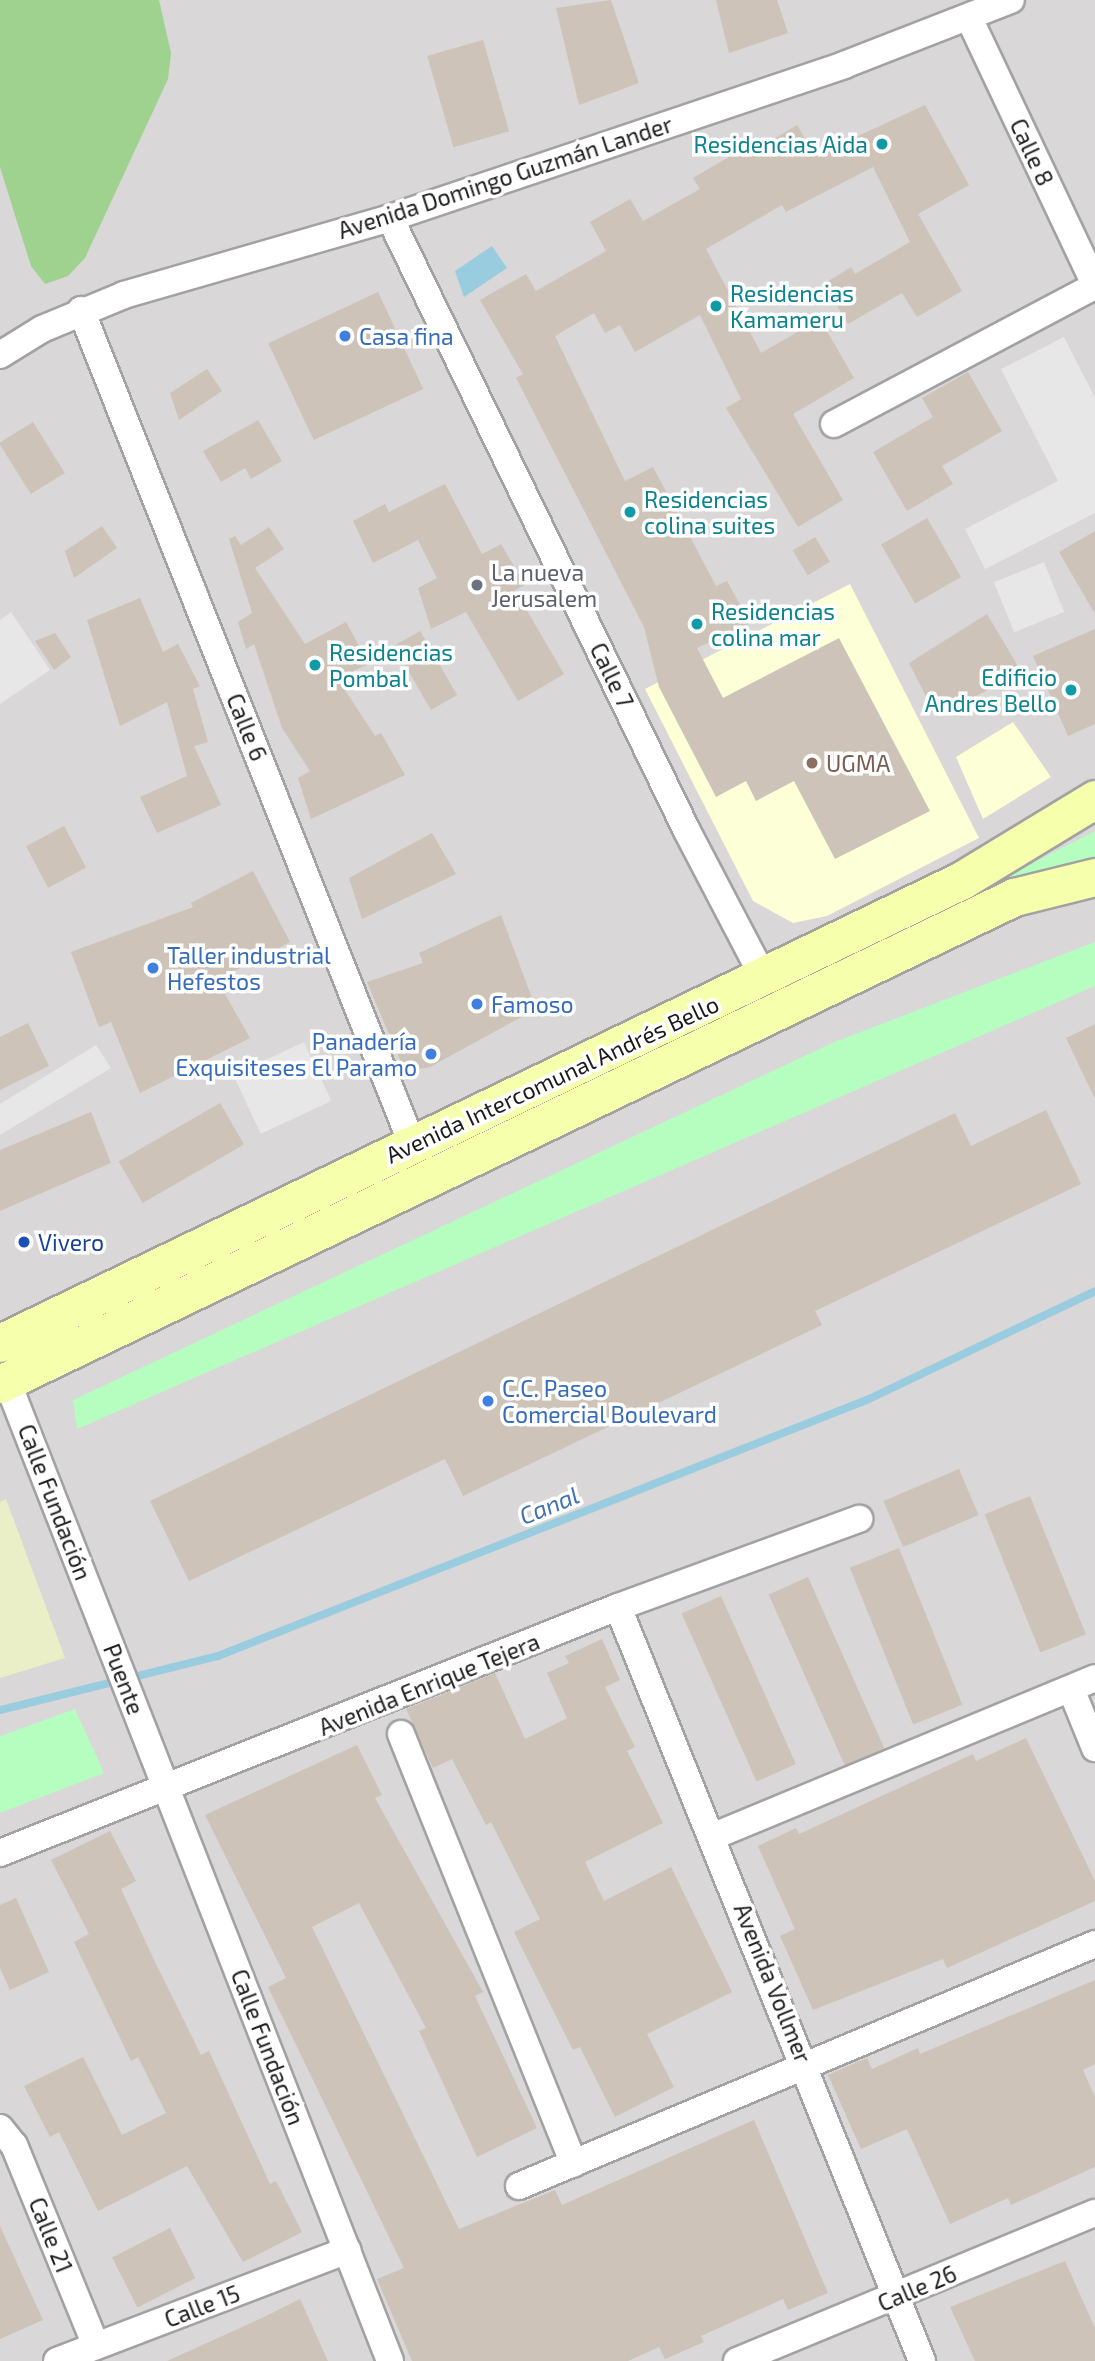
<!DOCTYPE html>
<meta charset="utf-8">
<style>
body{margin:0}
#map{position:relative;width:1095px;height:2361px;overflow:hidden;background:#eee9df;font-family:"Exo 2",sans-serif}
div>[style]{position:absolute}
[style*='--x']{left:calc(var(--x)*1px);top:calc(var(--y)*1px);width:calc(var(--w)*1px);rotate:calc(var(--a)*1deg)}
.residential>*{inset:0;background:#d9d7d7}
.education>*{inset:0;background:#fdffd6}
.farmland>*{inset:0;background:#eaefc7}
.forest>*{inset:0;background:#9fd18f}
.park>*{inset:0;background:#b5febf}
.parking>*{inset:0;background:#e7e7e7;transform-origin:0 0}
.water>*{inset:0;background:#9acce0}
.stream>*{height:8px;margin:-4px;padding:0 4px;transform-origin:4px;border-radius:4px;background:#9acce0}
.building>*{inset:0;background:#cdc3b8;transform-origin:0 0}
.roads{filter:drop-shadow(2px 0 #a2a2a2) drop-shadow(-2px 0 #a2a2a2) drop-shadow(0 2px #a2a2a2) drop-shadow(0 -2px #a2a2a2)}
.street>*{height:26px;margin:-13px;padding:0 13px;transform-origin:13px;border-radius:13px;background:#fff}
.secondary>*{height:37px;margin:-18.5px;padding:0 18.5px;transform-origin:18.5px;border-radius:18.5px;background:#f6ffab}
.dots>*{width:19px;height:19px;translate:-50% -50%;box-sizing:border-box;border:4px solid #fff;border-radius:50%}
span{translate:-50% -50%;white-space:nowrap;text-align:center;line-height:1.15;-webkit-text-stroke:7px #fff;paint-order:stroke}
.culture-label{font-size:23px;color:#0d838f}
.right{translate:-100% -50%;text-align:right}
.left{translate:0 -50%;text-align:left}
.street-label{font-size:23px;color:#1b1b1b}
.shop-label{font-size:23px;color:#366cbe}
.worship-label{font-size:23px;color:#5b616d}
.education-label{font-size:23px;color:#785e54}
.transit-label{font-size:23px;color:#164399}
.water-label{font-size:24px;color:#4072b1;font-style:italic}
</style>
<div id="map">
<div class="residential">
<i style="clip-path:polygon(39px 0,1095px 0,1095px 2361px,0 2361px,0 10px)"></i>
</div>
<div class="education">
<i style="clip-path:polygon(850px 584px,979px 838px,827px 916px,793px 923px,753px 901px,645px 689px)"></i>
<i style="clip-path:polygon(1013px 722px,1051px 777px,983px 819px,956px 757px)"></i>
</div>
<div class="farmland">
<i style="clip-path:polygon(6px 1499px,65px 1658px,0 1678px,0 1502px)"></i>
</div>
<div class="forest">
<i style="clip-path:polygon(0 0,159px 0,171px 53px,168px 79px,85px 258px,68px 276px,45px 284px,31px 266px,0 167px)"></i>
</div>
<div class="park">
<i style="clip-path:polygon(1095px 831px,1095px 859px,1002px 879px)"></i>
<i style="clip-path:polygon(1095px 942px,1095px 986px,77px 1429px,73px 1400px,832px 1043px)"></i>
<i style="clip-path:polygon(75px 1709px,104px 1773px,0 1813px,0 1736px)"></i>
</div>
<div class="parking">
<i style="clip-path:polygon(1064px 337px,1095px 398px,1095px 513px,985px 569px,965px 529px,1058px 481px,1001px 369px)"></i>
<i style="left:1044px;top:562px;width:54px;height:54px;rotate:68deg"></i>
<i style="clip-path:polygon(11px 612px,50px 670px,0 704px,0 620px)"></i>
<i style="left:304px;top:1042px;width:65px;height:78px;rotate:65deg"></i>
<i style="clip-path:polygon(96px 1045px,111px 1068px,0 1135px,0 1104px)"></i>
</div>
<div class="water">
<i style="clip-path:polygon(492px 246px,507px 268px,464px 297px,455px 271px)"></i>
</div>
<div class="stream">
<i style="--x:0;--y:1710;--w:225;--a:-13.9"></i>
<i style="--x:218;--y:1656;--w:700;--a:-21.54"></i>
<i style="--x:869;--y:1399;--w:250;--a:-25.5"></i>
</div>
<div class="building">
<i style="clip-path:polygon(611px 0,639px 83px,579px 105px,556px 8px)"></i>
<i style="clip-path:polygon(716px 0,777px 0,788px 33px,729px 53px)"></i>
<i style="left:483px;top:40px;width:95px;height:58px;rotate:74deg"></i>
<i style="clip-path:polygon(925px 105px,969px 185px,918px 214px,962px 291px,917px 317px,902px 293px,848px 324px,824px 284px,851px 267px,855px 274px,910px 242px,873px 167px,786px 212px,782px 205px,706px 249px,761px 353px,820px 319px,854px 378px,793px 414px,843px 500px,798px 527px,726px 408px,741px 399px,700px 315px,635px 352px,620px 325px,605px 333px,594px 313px,555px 336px,625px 481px,653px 467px,716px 586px,727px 581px,750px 623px,697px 648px,723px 698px,839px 638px,930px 811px,835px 859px,794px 781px,756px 801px,746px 781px,716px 797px,659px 687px,644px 627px,516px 378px,523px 374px,480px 300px,526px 274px,536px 291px,606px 251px,590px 222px,630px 199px,643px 221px,700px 189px,693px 178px,739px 151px,743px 158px,797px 125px,815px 156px)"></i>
<i style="left:378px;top:292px;width:107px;height:121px;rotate:65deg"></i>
<i style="clip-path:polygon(207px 369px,222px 391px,179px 420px,170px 393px)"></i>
<i style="clip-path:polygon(968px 372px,1002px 431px,942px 466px,953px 484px,907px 511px,873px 452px,933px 417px,922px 398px)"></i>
<i style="clip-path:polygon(258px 420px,282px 461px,251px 479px,245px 468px,221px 482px,203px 451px)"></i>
<i style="left:33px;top:422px;width:60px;height:40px;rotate:58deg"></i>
<i style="clip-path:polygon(445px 484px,482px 554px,501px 544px,525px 585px,515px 590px,564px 674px,518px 701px,466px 612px,431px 629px,418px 588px,437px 578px,418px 540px,373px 563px,353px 521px,385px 504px,389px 512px)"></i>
<i style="left:927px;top:518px;width:68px;height:53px;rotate:60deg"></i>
<i style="clip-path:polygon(102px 526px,117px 548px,74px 578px,65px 551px)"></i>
<i style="clip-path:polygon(269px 527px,284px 549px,255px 568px,305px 644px,346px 622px,369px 664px,337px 678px,375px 736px,381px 733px,405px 775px,311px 819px,298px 778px,310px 771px,282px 728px,254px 644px,246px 649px,238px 622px,252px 613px,229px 539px,235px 536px,241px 545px)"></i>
<i style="clip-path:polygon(1095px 531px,1095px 614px,1059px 552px)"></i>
<i style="left:815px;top:537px;width:29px;height:26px;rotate:59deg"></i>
<i style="clip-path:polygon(140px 598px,163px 652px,178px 644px,200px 686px,193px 689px,208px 742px,194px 746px,221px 805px,157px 833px,140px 797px,187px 776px,167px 702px,120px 726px,87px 620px)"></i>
<i style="clip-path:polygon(987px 614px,1022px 673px,936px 716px,909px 663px)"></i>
<i style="clip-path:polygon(1095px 629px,1095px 724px,1068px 736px,1033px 656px)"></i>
<i style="left:420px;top:631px;width:74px;height:30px;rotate:60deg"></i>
<i style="clip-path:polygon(55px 633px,71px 657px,54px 670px,35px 641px)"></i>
<i style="left:64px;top:826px;width:47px;height:43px;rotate:62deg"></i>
<i style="clip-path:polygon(432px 833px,456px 874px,362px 919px,349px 878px)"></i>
<i style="clip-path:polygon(253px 871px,290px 942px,217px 980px,250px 1038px,140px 1093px,111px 1022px,99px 1027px,71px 952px,193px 907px,191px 903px)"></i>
<i style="clip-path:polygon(501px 915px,536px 1009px,430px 1067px,405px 1072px,367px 982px,423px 963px,419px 953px)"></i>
<i style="clip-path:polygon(28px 1023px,49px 1066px,0 1090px,0 1037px)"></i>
<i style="clip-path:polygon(1095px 1024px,1095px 1099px,1066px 1038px)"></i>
<i style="left:220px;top:1103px;width:48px;height:117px;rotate:60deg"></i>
<i style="clip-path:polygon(1046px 1110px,1081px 1184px,815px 1311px,822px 1325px,463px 1496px,445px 1459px,189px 1581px,150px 1501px,955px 1113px,971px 1146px)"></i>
<i style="clip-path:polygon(91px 1112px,111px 1163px,0 1211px,0 1150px)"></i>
<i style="left:959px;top:1469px;width:50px;height:82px;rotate:67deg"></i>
<i style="left:1030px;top:1496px;width:149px;height:49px;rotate:68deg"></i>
<i style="left:899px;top:1548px;width:169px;height:53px;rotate:68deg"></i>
<i style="left:808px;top:1577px;width:188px;height:43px;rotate:66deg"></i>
<i style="left:721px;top:1596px;width:184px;height:43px;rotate:66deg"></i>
<i style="clip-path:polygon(602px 1639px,620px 1680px,605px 1687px,635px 1747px,627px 1751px,663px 1823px,585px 1862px,604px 1901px,671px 1867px,732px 1992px,647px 2034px,674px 2087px,615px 2117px,580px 2047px,573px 2050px,514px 1932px,540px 1919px,491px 1822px,486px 1825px,452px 1759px,433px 1768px,406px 1709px,495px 1673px,525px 1739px,567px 1718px,547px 1673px,569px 1663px,565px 1656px)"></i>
<i style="clip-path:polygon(1026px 1738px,1095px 1881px,1095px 1901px,947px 1968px,943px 1959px,813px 2010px,780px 1936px,795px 1929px,758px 1846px,796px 1828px,799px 1834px,973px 1754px,976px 1761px)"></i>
<i style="clip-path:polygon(357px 1745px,382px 1795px,375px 1798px,483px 1992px,475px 1996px,537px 2128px,477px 2157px,419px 2031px,426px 2028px,359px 1903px,312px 1927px,459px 2229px,555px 2190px,562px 2205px,754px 2120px,828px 2293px,788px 2310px,783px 2299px,701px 2336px,704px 2342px,665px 2359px,659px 2347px,628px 2361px,412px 2361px,377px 2279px,404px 2268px,268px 1987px,286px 1978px,205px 1815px)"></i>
<i style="clip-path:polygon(110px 1831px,136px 1881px,121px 1889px,156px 1964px,201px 2055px,209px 2051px,270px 2184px,276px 2181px,302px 2232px,243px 2262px,187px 2166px,98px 2211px,59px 2132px,50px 2137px,24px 2086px,83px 2057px,122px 2135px,166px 2113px,138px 2057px,131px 2061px,74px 1942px,89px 1934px,51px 1860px)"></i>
<i style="clip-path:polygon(16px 1898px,49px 1972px,10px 1990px,0 1968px,0 1905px)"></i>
<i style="clip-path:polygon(1095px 1980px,1095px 2064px,1083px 2070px,1095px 2097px,1095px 2167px,1011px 2205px,1008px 2198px,950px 2224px,907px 2129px,861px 2149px,828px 2075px,867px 2058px,872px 2069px,918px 2048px,920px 2054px)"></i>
<i style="clip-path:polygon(0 2226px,43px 2320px,0 2339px)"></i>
<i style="left:170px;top:2228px;width:56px;height:65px;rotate:63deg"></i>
<i style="clip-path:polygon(1065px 2261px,1095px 2328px,1095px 2361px,975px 2361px,950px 2307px)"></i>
<i style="clip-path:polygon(300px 2299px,328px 2361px,167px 2361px,262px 2318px)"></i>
</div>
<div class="roads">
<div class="street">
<i style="--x:970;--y:20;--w:292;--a:64.7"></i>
<i style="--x:390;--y:218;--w:681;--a:64.15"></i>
<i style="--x:687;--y:831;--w:166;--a:62.4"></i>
<i style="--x:81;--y:310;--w:897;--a:68.35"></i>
<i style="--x:0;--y:355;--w:49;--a:-31.8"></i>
<i style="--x:42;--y:329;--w:89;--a:-22.5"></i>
<i style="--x:124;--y:295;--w:277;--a:-16.1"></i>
<i style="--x:390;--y:218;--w:479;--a:-18.6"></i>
<i style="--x:844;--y:65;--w:179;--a:-21.3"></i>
<i style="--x:834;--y:424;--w:295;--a:-27.9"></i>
<i style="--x:7;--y:1381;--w:1052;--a:68.65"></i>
<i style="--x:618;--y:1607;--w:813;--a:68.04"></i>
<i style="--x:1071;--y:1689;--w:64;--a:67.9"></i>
<i style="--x:401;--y:1734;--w:463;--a:68.1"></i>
<i style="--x:714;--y:1836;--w:412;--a:-22.5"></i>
<i style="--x:0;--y:1853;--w:665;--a:-21.71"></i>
<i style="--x:618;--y:1607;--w:257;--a:-20.1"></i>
<i style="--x:0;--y:2128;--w:22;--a:51"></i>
<i style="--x:14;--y:2145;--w:217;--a:67.8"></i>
<i style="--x:519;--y:2186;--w:625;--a:-22.79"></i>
<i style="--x:57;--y:2361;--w:311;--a:-20.9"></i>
<i style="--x:737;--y:2361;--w:387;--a:-22.5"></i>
</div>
<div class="secondary">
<i style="--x:0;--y:1343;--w:1068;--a:-25.7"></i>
<i style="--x:962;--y:880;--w:156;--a:-31.3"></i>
<i style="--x:0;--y:1384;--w:1125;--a:-25.65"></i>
<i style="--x:1014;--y:897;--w:83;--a:-13.9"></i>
</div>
</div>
<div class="dots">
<i style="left:882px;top:144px;background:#0f9aa8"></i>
<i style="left:716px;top:306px;background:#0f9aa8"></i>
<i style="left:345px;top:336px;background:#3f7fe0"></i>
<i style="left:630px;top:512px;background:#0f9aa8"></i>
<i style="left:477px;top:585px;background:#6b7280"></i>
<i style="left:697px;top:624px;background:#0f9aa8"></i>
<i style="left:315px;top:665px;background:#0f9aa8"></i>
<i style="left:1071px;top:690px;background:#0f9aa8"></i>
<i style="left:812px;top:763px;background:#8d6e63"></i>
<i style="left:153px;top:968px;background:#3f7fe0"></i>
<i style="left:477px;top:1004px;background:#3f7fe0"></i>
<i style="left:431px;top:1054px;background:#3f7fe0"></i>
<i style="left:24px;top:1242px;background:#1a4fb4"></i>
<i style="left:488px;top:1401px;background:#3f7fe0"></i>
</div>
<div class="culture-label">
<span class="right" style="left:868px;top:144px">Residencias Aida</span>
<span class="left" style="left:730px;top:306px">Residencias<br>Kamameru</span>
<span class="left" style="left:644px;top:512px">Residencias<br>colina suites</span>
<span class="left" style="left:711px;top:624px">Residencias<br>colina mar</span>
<span class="left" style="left:329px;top:665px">Residencias<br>Pombal</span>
<span class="right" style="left:1057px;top:690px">Edificio<br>Andres Bello</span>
</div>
<div class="street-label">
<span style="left:1032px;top:152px;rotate:65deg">Calle 8</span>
<span style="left:505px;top:177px;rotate:-18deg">Avenida Domingo Guzmán Lander</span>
<span style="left:612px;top:675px;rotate:64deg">Calle 7</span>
<span style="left:247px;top:727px;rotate:68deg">Calle 6</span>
<span style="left:552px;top:1079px;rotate:-25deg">Avenida Intercomunal Andrés Bello</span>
<span style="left:55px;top:1502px;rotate:69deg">Calle Fundación</span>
<span style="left:124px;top:1679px;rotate:69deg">Puente</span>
<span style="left:429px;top:1684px;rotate:-22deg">Avenida Enrique Tejera</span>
<span style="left:773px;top:1983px;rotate:68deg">Avenida Vollmer</span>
<span style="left:268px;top:2047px;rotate:69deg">Calle Fundación</span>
<span style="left:51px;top:2235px;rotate:68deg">Calle 21</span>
<span style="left:917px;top:2288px;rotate:-23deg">Calle 26</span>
<span style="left:202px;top:2306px;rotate:-21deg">Calle 15</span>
</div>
<div class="shop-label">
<span class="left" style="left:359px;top:336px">Casa fina</span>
<span class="left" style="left:167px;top:968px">Taller industrial<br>Hefestos</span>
<span class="left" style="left:491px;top:1004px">Famoso</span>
<span class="right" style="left:417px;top:1054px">Panadería<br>Exquisiteses El Paramo</span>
<span class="left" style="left:502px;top:1401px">C.C. Paseo<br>Comercial Boulevard</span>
</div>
<div class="worship-label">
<span class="left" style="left:491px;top:585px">La nueva<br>Jerusalem</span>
</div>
<div class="education-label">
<span class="left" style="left:826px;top:763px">UGMA</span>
</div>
<div class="transit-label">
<span class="left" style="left:38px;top:1242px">Vivero</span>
</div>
<div class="water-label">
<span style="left:549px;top:1505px;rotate:-22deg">Canal</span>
</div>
</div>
